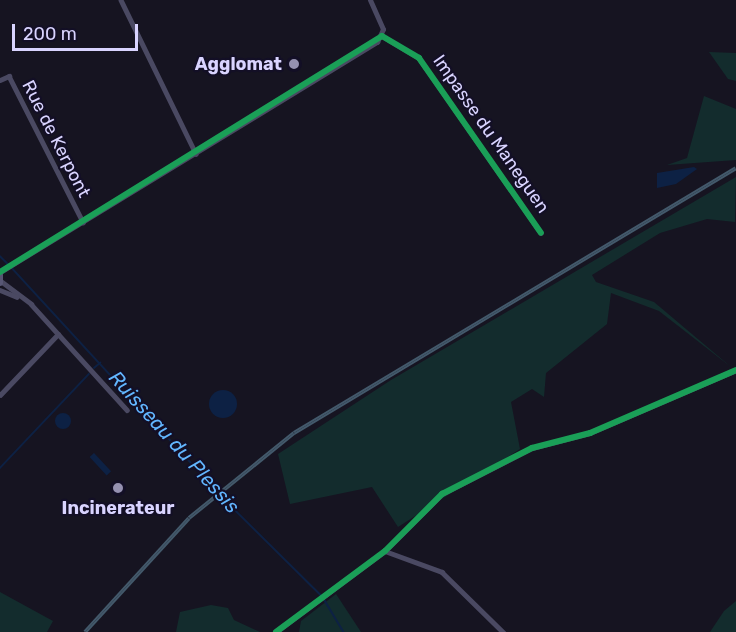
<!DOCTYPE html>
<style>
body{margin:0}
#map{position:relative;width:736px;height:632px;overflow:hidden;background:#161421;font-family:Rubik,sans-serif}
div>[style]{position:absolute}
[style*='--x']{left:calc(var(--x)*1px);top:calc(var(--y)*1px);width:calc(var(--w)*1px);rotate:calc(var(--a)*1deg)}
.green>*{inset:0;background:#132c2d}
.water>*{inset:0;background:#0d2144;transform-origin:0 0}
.round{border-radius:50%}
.stream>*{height:1.5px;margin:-0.75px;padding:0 0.75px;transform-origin:0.75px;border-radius:0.75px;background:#0d2144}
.minor>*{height:4.5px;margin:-2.25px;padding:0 2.25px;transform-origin:2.25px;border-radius:2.25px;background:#4a4962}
.tertiary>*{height:5px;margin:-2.5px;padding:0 2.5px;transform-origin:2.5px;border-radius:2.5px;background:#4a4962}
.secondary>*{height:6px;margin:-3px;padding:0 3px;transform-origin:3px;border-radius:3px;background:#575674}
.rail>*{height:4px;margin-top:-2px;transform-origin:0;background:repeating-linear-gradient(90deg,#130f26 0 4.5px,#43596b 0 9px);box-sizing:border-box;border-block:2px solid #43596b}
.cycleway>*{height:6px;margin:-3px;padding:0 3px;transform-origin:3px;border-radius:3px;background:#1a9f57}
.dots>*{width:16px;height:16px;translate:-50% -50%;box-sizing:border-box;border:3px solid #130f26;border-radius:50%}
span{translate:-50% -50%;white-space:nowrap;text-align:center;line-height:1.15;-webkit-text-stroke:4.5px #130f26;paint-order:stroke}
.poi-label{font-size:18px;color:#d9d4ff;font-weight:700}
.right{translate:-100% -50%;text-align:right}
.street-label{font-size:18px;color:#d9d4ff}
.water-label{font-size:20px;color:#62b6ff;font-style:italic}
.scale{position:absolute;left:12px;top:24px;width:126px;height:27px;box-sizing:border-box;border:3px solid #d9d4ff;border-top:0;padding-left:8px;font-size:18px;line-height:21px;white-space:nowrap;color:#d9d4ff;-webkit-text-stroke:4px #130f26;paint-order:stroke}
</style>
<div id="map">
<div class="green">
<i style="clip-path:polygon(709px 52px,736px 53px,736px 81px,728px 79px)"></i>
<i style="clip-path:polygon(704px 96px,736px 109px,736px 160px,667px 165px,687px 158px)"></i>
<i style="clip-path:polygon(736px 177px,735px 222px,707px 219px,660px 233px,592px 275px,596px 282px,654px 302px,731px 367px,659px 311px,611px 293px,607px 324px,546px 373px,544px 397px,532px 389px,511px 402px,520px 449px,398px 527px,372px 487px,290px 504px,278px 454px,391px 380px)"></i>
<i style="clip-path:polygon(0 592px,53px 621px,47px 632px,0 632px)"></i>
<i style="clip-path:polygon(336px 594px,361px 632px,299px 632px,301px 621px)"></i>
<i style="clip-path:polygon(736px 601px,736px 632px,710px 632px,724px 611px)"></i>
<i style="clip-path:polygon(211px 605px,228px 608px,234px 620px,260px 632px,176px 632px,180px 612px)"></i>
</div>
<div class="water">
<i style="clip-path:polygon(694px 167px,697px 169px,676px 184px,657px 188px,657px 173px)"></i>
<i class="round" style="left:209px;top:390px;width:28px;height:28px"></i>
<i class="round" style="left:55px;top:413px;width:16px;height:16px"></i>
<i style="left:94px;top:453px;width:25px;height:6px;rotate:47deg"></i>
</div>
<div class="stream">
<i style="--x:0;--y:256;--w:11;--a:45"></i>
<i style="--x:12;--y:268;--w:319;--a:47.4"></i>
<i style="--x:228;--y:503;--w:131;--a:44.7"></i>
<i style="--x:94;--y:368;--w:8;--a:-40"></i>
<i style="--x:0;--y:468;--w:129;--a:-46.6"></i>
<i style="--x:324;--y:599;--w:39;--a:59"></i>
</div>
<div class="minor">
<i style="--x:121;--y:0;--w:171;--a:64"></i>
<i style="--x:382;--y:36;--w:43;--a:30.7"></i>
<i style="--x:419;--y:58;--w:213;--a:55.1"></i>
<i style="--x:0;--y:80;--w:10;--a:-24"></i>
<i style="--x:9;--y:76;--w:164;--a:63.1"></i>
<i style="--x:1;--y:281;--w:38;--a:37"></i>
<i style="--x:31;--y:304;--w:143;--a:47.8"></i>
<i style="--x:0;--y:290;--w:18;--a:22"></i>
<i style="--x:0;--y:395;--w:84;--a:-46.4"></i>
<i style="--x:385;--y:551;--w:61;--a:20.2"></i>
<i style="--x:442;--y:572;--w:86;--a:44.5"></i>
<i style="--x:276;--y:632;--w:136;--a:-36.6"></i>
<i style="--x:385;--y:551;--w:81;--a:-45"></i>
<i style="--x:442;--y:494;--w:101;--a:-27.1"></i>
<i style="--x:532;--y:448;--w:60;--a:-14.5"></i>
<i style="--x:590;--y:433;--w:159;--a:-23.3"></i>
</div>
<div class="tertiary">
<i style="--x:0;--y:272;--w:442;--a:-31.4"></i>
<i style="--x:377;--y:42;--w:14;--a:-65"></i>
<i style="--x:383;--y:29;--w:32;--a:-114"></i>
</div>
<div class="secondary">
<i style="--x:0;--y:275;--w:8;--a:90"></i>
</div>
<div class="rail">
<i style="--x:85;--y:632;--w:154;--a:-47.6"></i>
<i style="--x:189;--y:518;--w:135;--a:-39"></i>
<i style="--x:294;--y:433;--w:515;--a:-30.94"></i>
</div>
<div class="cycleway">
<i style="--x:0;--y:272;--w:449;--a:-31.7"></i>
<i style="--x:382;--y:36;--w:43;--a:30.7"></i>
<i style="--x:419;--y:58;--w:213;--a:55.1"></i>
<i style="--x:276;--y:632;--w:136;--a:-36.6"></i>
<i style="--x:385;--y:551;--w:81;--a:-45"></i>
<i style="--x:442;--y:494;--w:101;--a:-27.1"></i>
<i style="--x:532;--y:448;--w:60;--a:-14.5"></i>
<i style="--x:590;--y:433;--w:159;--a:-23.3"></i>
</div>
<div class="dots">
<i style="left:294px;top:64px;background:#9591b1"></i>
<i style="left:118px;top:488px;background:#9591b1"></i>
</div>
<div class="poi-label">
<span class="right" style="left:282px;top:64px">Agglomat</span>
<span style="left:118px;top:508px">Incinerateur</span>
</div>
<div class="street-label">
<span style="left:491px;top:134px;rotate:55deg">Impasse du Maneguen</span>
<span style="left:56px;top:139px;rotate:63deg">Rue de Kerpont</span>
</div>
<div class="water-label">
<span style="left:174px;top:442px;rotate:48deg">Ruisseau du Plessis</span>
</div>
<div class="scale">200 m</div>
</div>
